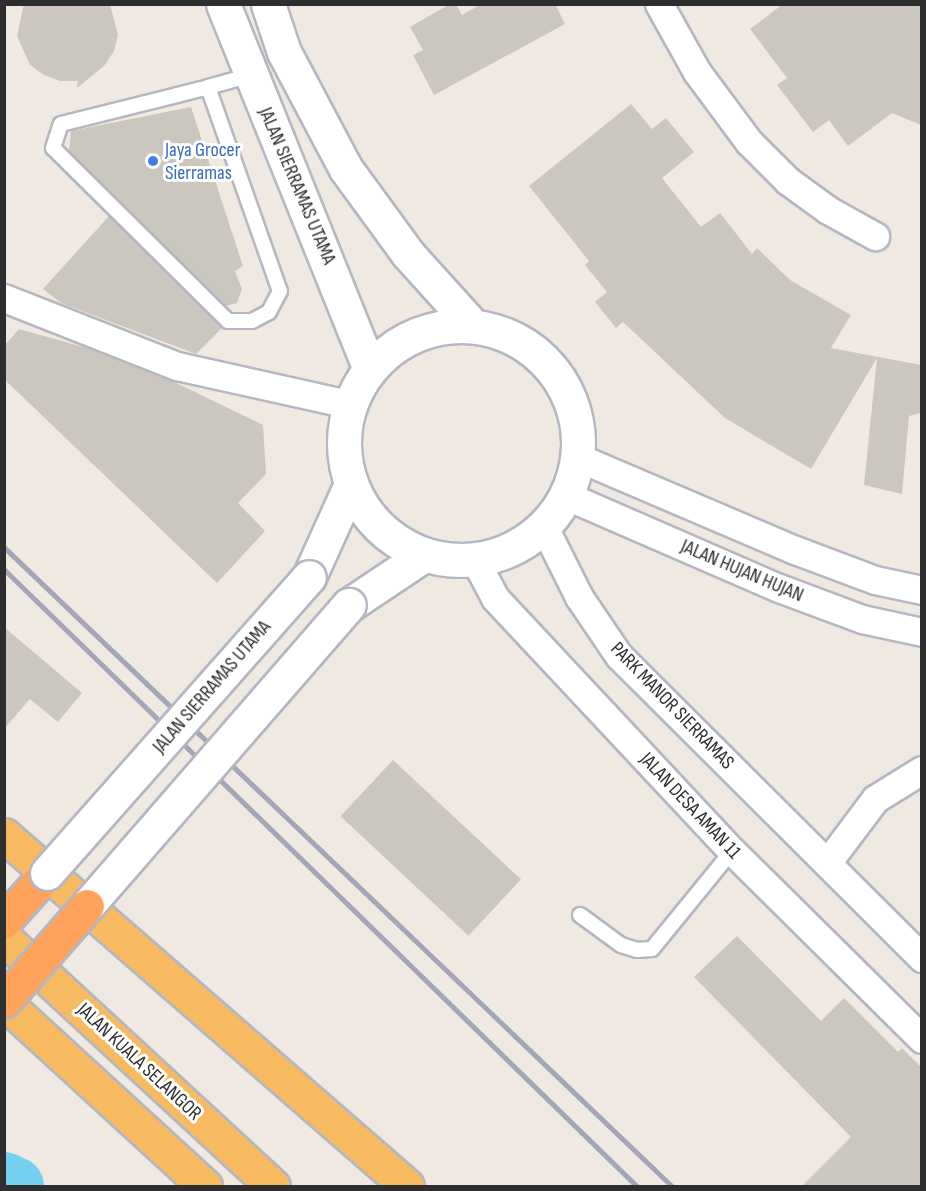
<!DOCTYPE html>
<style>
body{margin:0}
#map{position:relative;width:926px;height:1191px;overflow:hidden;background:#efe9e1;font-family:"Sofia Sans Condensed",sans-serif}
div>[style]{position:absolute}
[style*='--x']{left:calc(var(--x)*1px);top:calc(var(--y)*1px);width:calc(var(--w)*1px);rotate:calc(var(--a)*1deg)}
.river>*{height:58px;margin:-29px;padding:0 29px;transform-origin:29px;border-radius:29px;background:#75cff0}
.building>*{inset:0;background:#cbc7bf;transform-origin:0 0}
.roads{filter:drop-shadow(2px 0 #b4b7c1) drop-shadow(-2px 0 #b4b7c1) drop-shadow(0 2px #b4b7c1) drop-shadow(0 -2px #b4b7c1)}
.service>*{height:14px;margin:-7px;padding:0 7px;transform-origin:7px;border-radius:7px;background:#fff}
.minor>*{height:27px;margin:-13.5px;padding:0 13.5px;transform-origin:13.5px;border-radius:13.5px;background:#fff}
.tertiary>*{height:33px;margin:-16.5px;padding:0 16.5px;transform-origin:16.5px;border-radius:16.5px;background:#fff}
.tertiary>.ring{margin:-16.5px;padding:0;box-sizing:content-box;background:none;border:33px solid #fff;border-radius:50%}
.trunk>*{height:33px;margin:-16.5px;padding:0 16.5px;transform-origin:16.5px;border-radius:16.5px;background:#f8ba60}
.motorway>*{height:33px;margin:-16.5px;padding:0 16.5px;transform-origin:16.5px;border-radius:16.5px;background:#ffa35c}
.rail>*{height:4.5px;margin:-2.25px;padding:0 2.25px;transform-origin:2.25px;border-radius:2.25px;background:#a3a6b8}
.bridges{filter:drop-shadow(2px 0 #b4b7c1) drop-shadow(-2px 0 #b4b7c1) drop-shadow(0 2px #b4b7c1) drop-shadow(0 -2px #b4b7c1)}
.tertiary-bridge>*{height:33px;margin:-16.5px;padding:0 16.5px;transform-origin:16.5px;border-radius:16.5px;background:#fff}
.motorway-bridge>*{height:33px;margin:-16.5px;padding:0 16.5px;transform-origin:16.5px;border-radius:16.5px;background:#ffa35c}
.dots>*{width:16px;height:16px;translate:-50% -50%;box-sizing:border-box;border:3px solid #fff;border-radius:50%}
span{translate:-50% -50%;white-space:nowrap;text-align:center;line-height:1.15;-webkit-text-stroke:6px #fff;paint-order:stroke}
.shop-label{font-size:20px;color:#366cbe}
.left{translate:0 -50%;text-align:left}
.street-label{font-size:20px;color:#2e2e2e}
.frame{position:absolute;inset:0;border:6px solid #2e2e2e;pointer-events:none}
</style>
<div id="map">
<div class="river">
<i style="--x:4;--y:1181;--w:12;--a:24"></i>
</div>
<div class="building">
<i style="clip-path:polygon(24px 4px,110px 4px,118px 35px,114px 51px,105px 65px,77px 88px,78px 81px,60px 81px,44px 75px,30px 65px,17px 36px)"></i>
<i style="clip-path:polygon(450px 4px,456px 4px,462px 15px,481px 4px,555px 4px,565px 24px,434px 95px,413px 55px,423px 50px,410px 27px)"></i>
<i style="clip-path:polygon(783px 4px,921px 4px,921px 125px,892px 113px,848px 146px,829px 120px,813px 132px,777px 85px,787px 78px,750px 29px)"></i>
<i style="clip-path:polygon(631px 104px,652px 129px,666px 118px,694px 152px,662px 178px,701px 227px,720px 213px,752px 254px,757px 248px,790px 280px,851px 315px,831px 348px,921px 365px,921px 413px,909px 416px,902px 494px,864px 485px,877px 358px,811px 469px,725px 418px,623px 322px,616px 328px,595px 302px,607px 292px,585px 265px,589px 261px,529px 186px)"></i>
<i style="clip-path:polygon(191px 107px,243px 266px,235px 271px,242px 289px,237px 303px,226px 306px,69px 151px,71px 131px)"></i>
<i style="clip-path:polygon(109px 216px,222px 328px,196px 354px,61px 303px,43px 289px)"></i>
<i style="clip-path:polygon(19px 329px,87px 348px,170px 380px,263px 425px,266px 474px,238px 503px,265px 531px,217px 583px,4px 379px,4px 346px)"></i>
<i style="clip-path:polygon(4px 627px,82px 693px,58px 722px,30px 699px,4px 729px)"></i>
<i style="left:393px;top:760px;width:175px;height:77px;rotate:43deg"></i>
<i style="clip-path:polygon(737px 936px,821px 1021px,844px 998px,898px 1052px,902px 1048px,921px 1067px,921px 1186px,802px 1186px,851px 1137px,694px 977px)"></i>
</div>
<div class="roads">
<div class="service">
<i style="--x:208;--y:87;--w:216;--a:70.6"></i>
<i style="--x:280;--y:291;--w:24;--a:118"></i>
<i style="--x:269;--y:312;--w:19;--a:152"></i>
<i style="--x:252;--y:321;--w:24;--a:180"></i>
<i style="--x:228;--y:321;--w:246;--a:-135.3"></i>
<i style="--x:53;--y:148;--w:25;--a:-72"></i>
<i style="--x:61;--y:124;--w:120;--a:-14"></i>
<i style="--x:177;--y:95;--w:32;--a:-14"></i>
<i style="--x:208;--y:87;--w:45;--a:-15.6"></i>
<i style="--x:580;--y:915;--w:51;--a:36.2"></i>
<i style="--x:621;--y:945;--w:17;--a:17"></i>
<i style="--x:637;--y:950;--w:15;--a:-4"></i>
<i style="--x:652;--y:949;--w:127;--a:-50.8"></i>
</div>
<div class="minor">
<i style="--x:659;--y:4;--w:78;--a:60.8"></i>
<i style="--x:697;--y:72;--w:87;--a:53.4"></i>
<i style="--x:749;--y:142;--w:55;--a:45"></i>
<i style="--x:788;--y:181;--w:49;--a:35.9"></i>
<i style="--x:828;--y:210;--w:54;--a:29"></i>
<i style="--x:4;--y:298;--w:186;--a:21.5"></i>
<i style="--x:177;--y:366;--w:176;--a:12.5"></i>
<i style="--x:579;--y:458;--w:235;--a:23.1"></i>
<i style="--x:795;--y:550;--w:85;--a:20.6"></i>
<i style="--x:875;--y:580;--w:48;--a:12"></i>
<i style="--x:567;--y:496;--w:231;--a:23.5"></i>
<i style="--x:779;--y:588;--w:89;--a:20.5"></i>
<i style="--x:862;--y:619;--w:61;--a:12.2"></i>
<i style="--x:544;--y:527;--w:78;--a:63.4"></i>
<i style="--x:579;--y:597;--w:71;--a:55.9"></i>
<i style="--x:619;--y:656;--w:428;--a:44.9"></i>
<i style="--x:475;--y:560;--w:43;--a:62.2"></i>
<i style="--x:495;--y:598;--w:347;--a:46.9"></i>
<i style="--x:732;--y:851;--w:267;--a:44.7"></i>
<i style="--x:827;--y:863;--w:80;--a:-53.1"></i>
<i style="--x:875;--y:799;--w:55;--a:-31.7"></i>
</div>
<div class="tertiary">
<i style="--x:223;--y:4;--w:392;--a:68.1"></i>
<i style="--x:268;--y:4;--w:51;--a:71.6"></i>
<i style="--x:284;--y:52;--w:132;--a:62.1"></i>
<i style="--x:346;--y:169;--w:105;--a:53.9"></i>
<i style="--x:408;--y:254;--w:97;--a:47.9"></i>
<i class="ring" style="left:344px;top:326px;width:201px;height:201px"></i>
<i style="--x:309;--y:577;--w:102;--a:-65.7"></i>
<i style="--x:349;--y:605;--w:90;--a:-33.7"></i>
</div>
<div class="trunk">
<i style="--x:4;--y:835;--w:534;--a:41.05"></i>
<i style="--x:4;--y:938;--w:366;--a:42.7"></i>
<i style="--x:4;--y:1002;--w:273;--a:42.5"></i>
</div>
<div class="motorway">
<i style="--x:4;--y:921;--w:64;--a:-48.1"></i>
</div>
</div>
<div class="rail">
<i style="--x:4;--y:547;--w:924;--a:43.73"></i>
<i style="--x:4;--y:569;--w:884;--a:44.27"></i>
</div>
<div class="bridges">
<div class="tertiary-bridge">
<i style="--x:47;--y:873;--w:395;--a:-48.5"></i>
<i style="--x:87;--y:906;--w:399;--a:-49"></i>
</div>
<div class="motorway-bridge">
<i style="--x:4;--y:1001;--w:126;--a:-48.9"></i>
</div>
</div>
<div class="dots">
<i style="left:153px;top:161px;background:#3f7fe0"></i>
</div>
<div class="shop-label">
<span class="left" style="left:165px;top:162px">Jaya Grocer<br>Sierramas</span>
</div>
<div class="street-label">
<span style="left:297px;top:186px;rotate:67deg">JALAN SIERRAMAS UTAMA</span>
<span style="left:742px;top:571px;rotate:23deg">JALAN HUJAN HUJAN</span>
<span style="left:212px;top:687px;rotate:-49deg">JALAN SIERRAMAS UTAMA</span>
<span style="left:672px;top:706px;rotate:46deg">PARK MANOR SIERRAMAS</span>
<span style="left:690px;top:806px;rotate:47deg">JALAN DESA AMAN 11</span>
<span style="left:139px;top:1062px;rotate:43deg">JALAN KUALA SELANGOR</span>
</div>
<div class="frame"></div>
</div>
